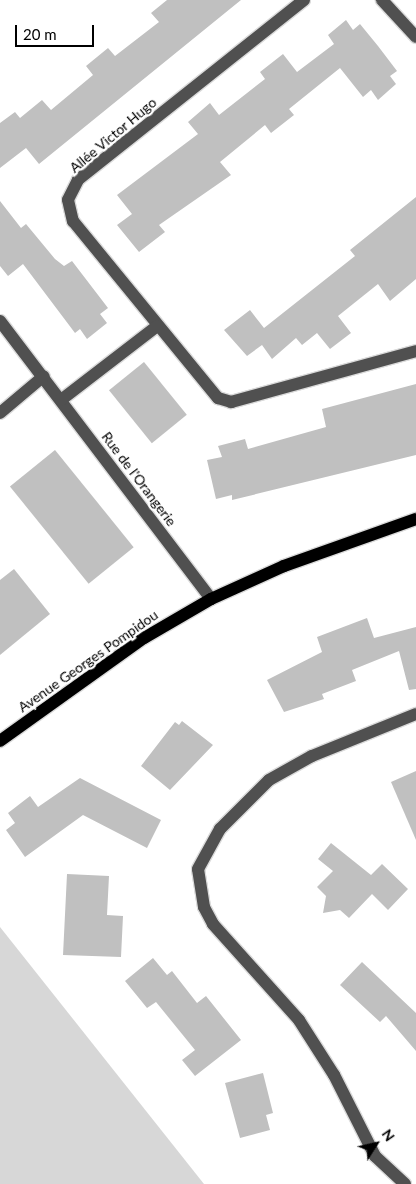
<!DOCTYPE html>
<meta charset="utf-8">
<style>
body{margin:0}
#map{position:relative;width:416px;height:1184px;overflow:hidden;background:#fff;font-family:Lato,sans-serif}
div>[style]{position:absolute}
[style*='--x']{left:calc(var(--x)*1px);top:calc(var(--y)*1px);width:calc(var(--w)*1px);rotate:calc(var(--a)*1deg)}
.green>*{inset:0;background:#d7d7d7}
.building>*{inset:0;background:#c0c0c0;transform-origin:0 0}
.roads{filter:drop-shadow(1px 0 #dbdbdb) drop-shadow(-1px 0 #dbdbdb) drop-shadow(0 1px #dbdbdb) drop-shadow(0 -1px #dbdbdb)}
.minor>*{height:12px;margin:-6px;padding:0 6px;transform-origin:6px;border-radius:6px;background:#505050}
.major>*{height:12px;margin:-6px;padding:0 6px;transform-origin:6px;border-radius:6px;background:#000}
span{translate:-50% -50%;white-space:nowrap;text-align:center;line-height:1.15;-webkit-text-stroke:4.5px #fff;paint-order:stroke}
.street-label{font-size:14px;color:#000}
.north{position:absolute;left:351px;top:1119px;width:50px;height:50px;-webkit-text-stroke:4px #fff;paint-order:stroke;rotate:55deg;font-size:14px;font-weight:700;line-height:20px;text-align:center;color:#000}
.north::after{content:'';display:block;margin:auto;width:18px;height:22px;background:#000;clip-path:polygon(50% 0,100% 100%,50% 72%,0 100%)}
.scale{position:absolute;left:15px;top:25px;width:79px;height:22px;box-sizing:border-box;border:2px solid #000;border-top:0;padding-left:6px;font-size:15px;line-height:18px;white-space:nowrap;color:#000;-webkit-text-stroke:4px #fff;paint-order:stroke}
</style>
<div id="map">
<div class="green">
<i style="clip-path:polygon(0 927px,204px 1184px,0 1184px)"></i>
</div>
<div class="building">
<i style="clip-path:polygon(167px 0,241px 0,39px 164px,26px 148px,0 168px,0 123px,15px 112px,20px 118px,42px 100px,51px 110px,93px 75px,86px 66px,108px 48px,115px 56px,159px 22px,151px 13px)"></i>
<i style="clip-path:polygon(346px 20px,353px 30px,360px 24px,378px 46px,397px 71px,390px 76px,396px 84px,378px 100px,371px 90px,363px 97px,340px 68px,289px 109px,294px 115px,271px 133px,265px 125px,220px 162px,231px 175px,159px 225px,165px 232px,139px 252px,117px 225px,132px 214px,117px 195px,198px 134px,188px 122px,210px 103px,219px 115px,265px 79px,260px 72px,283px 54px,297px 72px,334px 44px,328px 35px)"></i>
<i style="clip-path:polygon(416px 197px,416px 279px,390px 301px,378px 284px,338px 316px,351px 333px,330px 349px,317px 333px,302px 345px,296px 338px,272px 359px,262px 345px,247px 356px,224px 330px,250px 310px,264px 328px,355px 256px,350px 250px)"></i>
<i style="clip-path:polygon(0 201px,21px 228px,26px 224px,55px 259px,64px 266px,72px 261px,108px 308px,100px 314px,107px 323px,87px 339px,80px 329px,75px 333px,23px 264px,8px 276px,0 266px)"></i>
<i style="left:144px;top:362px;width:68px;height:45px;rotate:51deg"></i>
<i style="clip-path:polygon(416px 384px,416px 455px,232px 500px,232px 495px,216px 499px,207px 460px,222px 457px,218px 446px,245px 439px,248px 449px,326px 427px,322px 409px)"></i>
<i style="left:55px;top:450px;width:125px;height:58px;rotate:51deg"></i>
<i style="clip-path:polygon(14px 569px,50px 614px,0 655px,0 580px)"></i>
<i style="clip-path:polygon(367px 618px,374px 638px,416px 627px,416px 689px,409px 690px,399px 651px,352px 670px,356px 681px,322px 694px,324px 699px,284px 712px,267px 680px,322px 652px,317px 637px)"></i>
<i style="clip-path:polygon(182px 721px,213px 745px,170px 790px,141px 766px,175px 722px,179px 725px)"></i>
<i style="clip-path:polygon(416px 771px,416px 840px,391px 782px)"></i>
<i style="clip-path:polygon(80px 778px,161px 820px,147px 848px,83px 815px,25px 857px,6px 830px,15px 823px,8px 813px,30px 796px,38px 807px)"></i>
<i style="clip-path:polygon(331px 843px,371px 875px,382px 864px,408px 889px,388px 910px,372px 894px,349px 918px,340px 910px,323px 913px,326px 896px,317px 887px,333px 871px,318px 859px)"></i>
<i style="clip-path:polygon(67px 874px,109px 876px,107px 915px,123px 916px,121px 957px,63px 955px)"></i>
<i style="clip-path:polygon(153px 958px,167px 975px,172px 971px,197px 1003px,206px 996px,241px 1040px,195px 1076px,182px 1060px,195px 1050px,156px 1002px,147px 1008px,125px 981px)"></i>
<i style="clip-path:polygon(362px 962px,416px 1013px,416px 1051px,386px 1016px,380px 1022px,340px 985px)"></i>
<i style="clip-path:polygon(263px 1073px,273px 1113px,266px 1115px,270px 1130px,240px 1138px,225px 1083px)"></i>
</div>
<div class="roads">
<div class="minor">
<i style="--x:304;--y:0;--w:289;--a:141.5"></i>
<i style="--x:78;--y:180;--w:22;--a:117"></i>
<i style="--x:68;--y:200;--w:22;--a:77"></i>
<i style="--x:73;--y:221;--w:229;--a:50.7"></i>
<i style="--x:218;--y:398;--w:14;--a:17"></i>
<i style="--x:231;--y:402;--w:192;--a:-15.4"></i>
<i style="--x:382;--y:0;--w:50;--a:47.4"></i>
<i style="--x:0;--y:321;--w:349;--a:52.8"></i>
<i style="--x:61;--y:400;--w:121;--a:-37.6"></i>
<i style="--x:0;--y:413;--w:57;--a:-40.1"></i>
<i style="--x:405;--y:1184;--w:41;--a:-137"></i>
<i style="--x:375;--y:1156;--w:91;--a:-116.8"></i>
<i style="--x:334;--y:1075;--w:65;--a:-122.5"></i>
<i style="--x:299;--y:1020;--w:129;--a:-131.9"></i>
<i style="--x:213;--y:924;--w:19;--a:-118"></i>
<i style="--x:204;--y:907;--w:38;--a:-99"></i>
<i style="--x:198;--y:869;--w:46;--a:-61.2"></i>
<i style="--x:220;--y:829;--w:69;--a:-45"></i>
<i style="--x:269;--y:780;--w:49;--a:-29.2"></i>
<i style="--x:312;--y:756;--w:112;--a:-22"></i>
</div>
<div class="major">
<i style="--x:0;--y:741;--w:177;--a:-35.6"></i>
<i style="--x:144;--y:638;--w:78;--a:-30.2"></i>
<i style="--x:211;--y:599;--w:80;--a:-24.3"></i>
<i style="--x:284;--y:566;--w:140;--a:-19.6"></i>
</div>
</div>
<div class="street-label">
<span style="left:113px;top:135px;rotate:-40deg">Allée Victor Hugo</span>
<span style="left:139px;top:479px;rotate:53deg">Rue de l'Orangerie</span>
<span style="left:88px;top:661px;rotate:-35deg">Avenue Georges Pompidou</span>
</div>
<div class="north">N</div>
<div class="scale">20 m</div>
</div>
